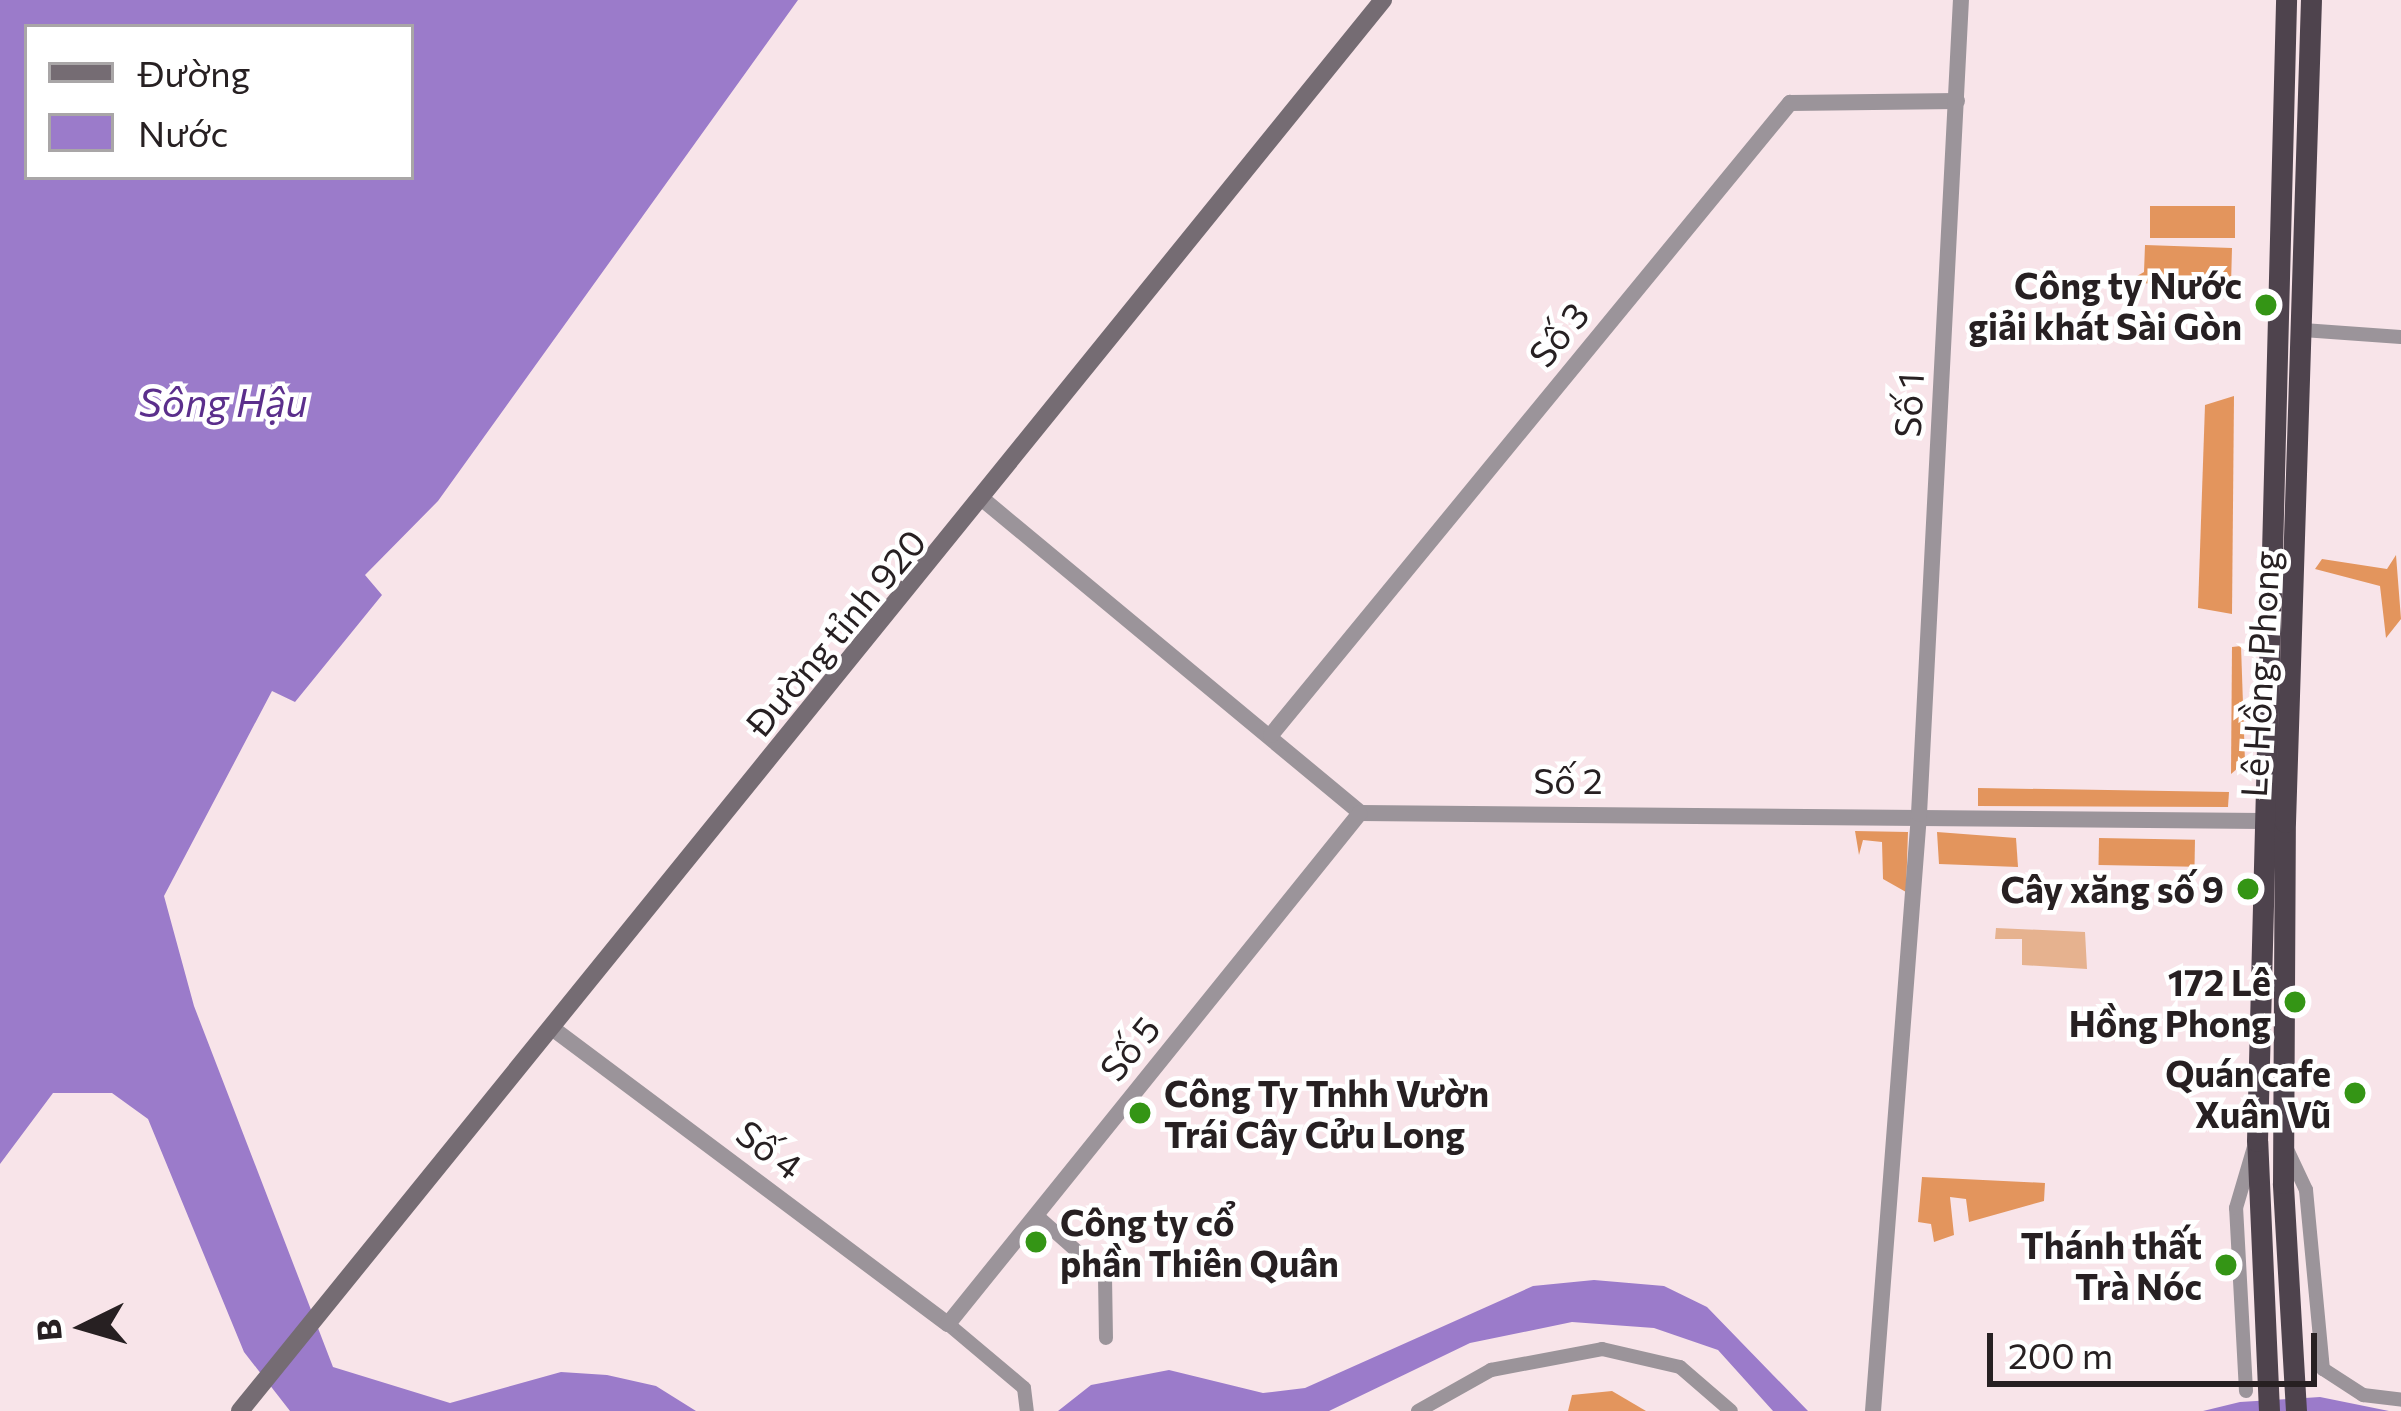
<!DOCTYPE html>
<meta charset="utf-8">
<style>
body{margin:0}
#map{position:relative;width:2401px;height:1411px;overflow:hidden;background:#f8e4e9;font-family:Commissioner,sans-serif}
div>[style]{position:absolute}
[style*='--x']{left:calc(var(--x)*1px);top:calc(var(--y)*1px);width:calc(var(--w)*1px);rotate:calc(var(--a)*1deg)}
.green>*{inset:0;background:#e6b28f}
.forest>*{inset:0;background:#e3955d;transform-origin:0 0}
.water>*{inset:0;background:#9b7bca}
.minor>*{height:14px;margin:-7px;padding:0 7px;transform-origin:7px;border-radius:7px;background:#9b949a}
.tertiary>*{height:16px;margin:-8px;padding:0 8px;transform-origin:8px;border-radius:8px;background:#9b949a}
.secondary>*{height:18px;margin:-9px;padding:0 9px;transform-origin:9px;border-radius:9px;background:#756c73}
.trunk>*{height:21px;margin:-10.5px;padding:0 10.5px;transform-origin:10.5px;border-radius:10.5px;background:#4e434d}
.dots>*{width:33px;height:33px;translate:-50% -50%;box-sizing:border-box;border:6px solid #fff;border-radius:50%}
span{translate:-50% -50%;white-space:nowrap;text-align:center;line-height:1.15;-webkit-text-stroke:9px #fff;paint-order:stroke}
.poi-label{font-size:36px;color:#272022;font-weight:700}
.right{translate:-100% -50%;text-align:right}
.left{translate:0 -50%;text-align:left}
.street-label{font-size:36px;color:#272022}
.water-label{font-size:39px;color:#5b2f8c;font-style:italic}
.legend{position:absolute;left:24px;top:24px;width:390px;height:156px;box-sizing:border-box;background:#fff;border:3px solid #a9a6a7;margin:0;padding:15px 21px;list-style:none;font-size:36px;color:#272022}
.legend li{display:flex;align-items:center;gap:24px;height:60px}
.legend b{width:60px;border:3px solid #a9a6a7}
.north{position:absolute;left:24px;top:1267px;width:120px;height:120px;-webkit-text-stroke:9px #fff;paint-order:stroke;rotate:265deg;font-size:33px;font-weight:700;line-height:48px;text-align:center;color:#272022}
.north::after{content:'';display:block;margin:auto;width:42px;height:54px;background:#272022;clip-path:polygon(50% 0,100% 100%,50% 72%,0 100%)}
.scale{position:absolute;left:1987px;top:1333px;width:330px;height:54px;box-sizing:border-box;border:6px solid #272022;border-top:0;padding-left:15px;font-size:36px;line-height:42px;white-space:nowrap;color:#272022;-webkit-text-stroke:9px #fff;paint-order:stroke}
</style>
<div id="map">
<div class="green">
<i style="clip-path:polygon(1996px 928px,2085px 932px,2087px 969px,2022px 965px,2022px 939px,1995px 939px)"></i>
</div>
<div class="forest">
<i style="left:2150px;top:206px;width:85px;height:32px"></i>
<i style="clip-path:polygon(2145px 245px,2232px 248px,2231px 285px,2125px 283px,2144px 272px)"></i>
<i style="clip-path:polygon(2234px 396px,2232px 614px,2198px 608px,2205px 405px)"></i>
<i style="clip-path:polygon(2396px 555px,2401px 619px,2386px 638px,2380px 586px,2315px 569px,2322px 559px,2387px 569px)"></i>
<i style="clip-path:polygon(2241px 646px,2245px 762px,2231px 774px,2232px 647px)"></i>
<i style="clip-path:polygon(1978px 788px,2229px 792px,2228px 807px,1978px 806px)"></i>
<i style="clip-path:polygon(1855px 831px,1908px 832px,1906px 892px,1883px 879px,1882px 842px,1863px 840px,1859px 855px)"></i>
<i style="clip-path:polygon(1937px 832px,2016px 838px,2018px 867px,1939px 864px)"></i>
<i style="left:2099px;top:838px;width:96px;height:27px;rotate:1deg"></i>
<i style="clip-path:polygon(1922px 1177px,2045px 1183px,2044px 1201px,1969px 1222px,1966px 1199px,1950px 1197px,1954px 1235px,1934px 1242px,1931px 1224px,1918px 1222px)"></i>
<i style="clip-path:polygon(1612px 1391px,1646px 1411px,1568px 1411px,1572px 1395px)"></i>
</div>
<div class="water">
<i style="clip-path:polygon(evenodd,0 0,798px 0,438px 501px,365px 575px,382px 595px,295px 702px,272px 691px,164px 896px,194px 1006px,333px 1367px,450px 1403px,561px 1372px,607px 1375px,656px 1386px,696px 1411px,290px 1411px,244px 1352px,148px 1119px,112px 1093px,53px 1093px,0 1164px,0 0,27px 27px,411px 27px,411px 177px,27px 177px,27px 27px)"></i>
<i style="clip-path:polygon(1594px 1280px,1664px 1286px,1707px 1307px,1808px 1411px,1773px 1411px,1718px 1350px,1654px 1328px,1572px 1322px,1470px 1343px,1329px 1411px,1058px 1411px,1091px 1385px,1169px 1370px,1263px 1393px,1305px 1388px,1533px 1286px)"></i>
<i style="clip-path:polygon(2320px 1397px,2389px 1411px,2203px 1411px,2240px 1402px)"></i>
</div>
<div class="minor">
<i style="--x:2303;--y:330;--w:98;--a:4.1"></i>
<i style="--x:2284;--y:1143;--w:52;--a:64.9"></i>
<i style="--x:2306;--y:1190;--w:180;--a:84.6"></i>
<i style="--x:2323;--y:1369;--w:48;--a:33"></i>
<i style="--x:2363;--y:1395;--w:38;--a:7"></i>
<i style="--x:1036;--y:1215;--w:92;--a:41.5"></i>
<i style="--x:1105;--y:1276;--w:62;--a:89.1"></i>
<i style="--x:948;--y:1324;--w:99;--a:40.1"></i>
<i style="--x:1024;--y:1388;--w:23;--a:83"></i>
<i style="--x:2246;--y:1391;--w:183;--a:-93.1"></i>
<i style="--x:2236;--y:1208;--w:64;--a:-73.6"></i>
<i style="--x:1418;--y:1411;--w:84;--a:-29.3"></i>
<i style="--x:1491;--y:1370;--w:113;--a:-10.7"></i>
<i style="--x:1602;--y:1349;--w:80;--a:13"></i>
<i style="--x:1680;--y:1367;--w:67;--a:40.8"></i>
</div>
<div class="tertiary">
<i style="--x:986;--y:502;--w:486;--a:39.7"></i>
<i style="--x:1360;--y:813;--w:903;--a:0.51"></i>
<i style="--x:1271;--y:735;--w:818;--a:-50.61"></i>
<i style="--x:1790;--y:103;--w:167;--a:-0.7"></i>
<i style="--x:552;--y:1028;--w:494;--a:36.8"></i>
<i style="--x:948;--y:1324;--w:656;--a:-51.12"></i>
<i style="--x:1873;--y:1411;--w:599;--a:-85.59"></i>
<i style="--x:1919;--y:814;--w:815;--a:-87.05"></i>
</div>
<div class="secondary">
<i style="--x:240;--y:1411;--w:1816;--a:-50.99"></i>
</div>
<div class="trunk">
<i style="--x:2269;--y:1411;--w:270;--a:-92.5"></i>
<i style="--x:2257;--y:1141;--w:1141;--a:-88.54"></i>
<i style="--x:2296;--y:1411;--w:228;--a:-93.3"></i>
<i style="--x:2283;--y:1183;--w:361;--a:-89.7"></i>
<i style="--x:2285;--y:822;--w:822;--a:-88.19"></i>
</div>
<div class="dots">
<i style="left:2266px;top:305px;background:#349515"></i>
<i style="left:2248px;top:889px;background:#349515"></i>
<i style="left:2295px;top:1002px;background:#349515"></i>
<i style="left:2355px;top:1093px;background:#349515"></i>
<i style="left:1140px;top:1113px;background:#349515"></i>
<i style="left:1036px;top:1242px;background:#349515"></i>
<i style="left:2226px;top:1265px;background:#349515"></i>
</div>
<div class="poi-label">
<span class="right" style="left:2242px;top:305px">Công ty Nước<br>giải khát Sài Gòn</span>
<span class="right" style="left:2224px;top:889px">Cây xăng số 9</span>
<span class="right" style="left:2271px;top:1002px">172 Lê<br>Hồng Phong</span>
<span class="right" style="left:2331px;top:1093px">Quán cafe<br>Xuân Vũ</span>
<span class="left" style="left:1164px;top:1113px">Công Ty Tnhh Vườn<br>Trái Cây Cửu Long</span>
<span class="left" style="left:1060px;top:1242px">Công ty cổ<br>phần Thiên Quân</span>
<span class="right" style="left:2202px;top:1265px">Thánh thất<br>Trà Nóc</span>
</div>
<div class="street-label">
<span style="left:1558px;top:334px;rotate:-51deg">Số 3</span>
<span style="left:1908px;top:405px;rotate:-87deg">Số 1</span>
<span style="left:835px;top:632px;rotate:-50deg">Đường tỉnh 920</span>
<span style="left:2259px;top:674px;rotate:-87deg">Lê Hồng Phong</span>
<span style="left:1568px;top:780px">Số 2</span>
<span style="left:1129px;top:1048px;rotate:-51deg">Số 5</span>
<span style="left:770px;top:1149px;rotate:37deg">Số 4</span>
</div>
<div class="water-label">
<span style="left:223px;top:401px">Sông Hậu</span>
</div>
<ul class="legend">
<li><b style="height:15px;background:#756c73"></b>Đường</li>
<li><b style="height:33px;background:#9b7bca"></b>Nước</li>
</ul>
<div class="north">B</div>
<div class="scale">200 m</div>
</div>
